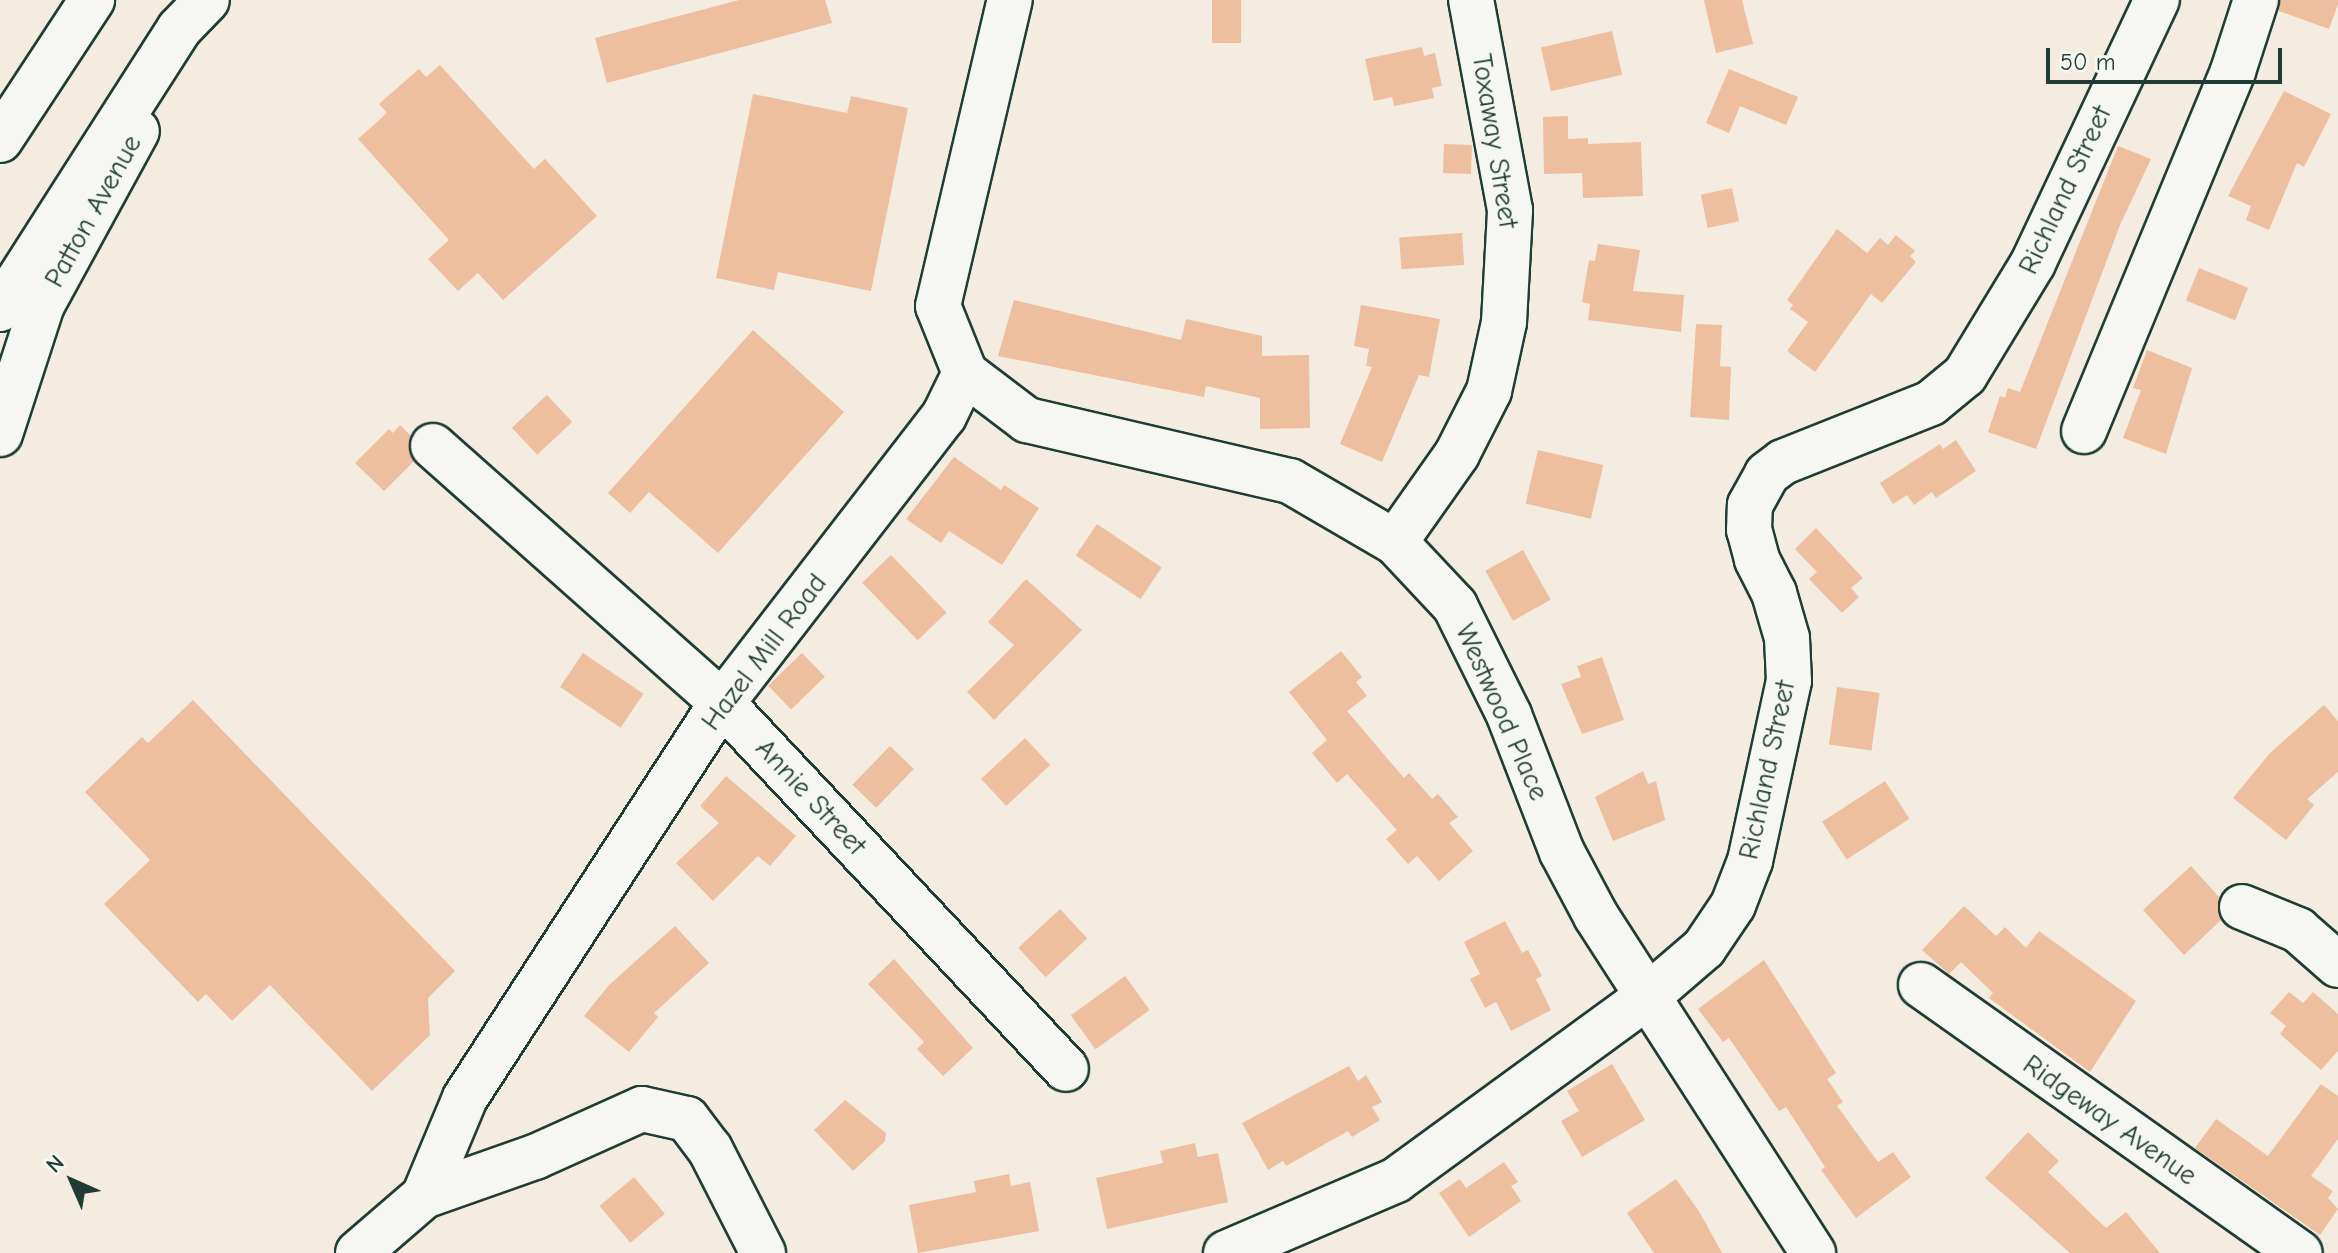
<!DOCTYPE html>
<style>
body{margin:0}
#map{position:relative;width:2338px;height:1253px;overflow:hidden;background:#f4ebe1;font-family:"Comic Neue",sans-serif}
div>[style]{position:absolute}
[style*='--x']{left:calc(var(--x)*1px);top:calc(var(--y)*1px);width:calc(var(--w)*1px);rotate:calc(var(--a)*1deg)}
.building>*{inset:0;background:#eebf9e;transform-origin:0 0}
.roads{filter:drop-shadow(2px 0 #1f3d34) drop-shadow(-2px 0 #1f3d34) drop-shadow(0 2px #1f3d34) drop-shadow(0 -2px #1f3d34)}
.minor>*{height:44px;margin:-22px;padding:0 22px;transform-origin:22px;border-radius:22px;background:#f6f6f2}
.highway>*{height:44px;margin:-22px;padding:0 22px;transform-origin:22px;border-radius:22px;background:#f6f6f2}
span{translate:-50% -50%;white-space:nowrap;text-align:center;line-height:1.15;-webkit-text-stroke:7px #f6f6f2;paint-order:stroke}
.street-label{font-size:28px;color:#1f3d34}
.north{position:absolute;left:32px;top:1141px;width:80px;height:80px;-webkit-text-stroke:6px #f6f6f2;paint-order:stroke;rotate:315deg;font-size:22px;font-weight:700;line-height:32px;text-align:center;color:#1f3d34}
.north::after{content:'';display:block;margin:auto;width:28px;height:36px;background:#1f3d34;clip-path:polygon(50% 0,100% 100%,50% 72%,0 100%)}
.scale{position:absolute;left:2046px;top:48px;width:236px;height:36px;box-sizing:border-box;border:4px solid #1f3d34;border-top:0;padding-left:10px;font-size:24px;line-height:28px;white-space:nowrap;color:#1f3d34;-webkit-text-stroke:6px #f6f6f2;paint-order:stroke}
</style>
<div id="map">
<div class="building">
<i style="clip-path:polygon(739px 0,825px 0,832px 23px,607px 83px,595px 38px)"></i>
<i style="left:1212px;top:0;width:29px;height:43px"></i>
<i style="clip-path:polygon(1704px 0,1742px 0,1753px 44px,1716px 53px)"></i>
<i style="clip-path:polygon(2280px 0,2338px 0,2338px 4px,2329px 29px,2279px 11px)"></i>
<i style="left:1612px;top:31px;width:45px;height:73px;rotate:77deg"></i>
<i style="clip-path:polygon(1422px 47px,1424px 56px,1435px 53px,1442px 86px,1432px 88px,1434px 98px,1394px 106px,1392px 97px,1374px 101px,1365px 59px)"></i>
<i style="clip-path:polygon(440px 65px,534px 169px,545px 159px,597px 216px,503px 300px,478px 273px,458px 291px,428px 259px,449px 240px,358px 139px,387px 113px,379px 104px,419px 69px,426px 77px)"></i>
<i style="clip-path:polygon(1729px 69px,1798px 97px,1786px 125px,1740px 106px,1729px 133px,1706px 123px)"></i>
<i style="clip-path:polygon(2284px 91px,2331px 114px,2304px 167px,2297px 163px,2269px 230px,2246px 220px,2251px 206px,2228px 196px)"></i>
<i style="clip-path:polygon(753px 94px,847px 113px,851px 96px,908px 108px,871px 291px,778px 272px,774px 290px,716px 278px)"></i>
<i style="clip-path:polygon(1568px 116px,1568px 139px,1588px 138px,1588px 144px,1641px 142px,1643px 196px,1583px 198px,1582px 173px,1544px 174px,1543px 117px)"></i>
<i style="left:1444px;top:144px;width:28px;height:29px;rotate:2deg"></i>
<i style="clip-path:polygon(2118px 146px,2151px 159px,2120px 225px,2036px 449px,1988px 432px,2000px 396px,2005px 398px,2008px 388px,2020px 392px)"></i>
<i style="left:1732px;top:188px;width:34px;height:32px;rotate:78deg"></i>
<i style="clip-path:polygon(1837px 229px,1867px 253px,1880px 238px,1888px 245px,1896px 235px,1915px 251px,1910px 256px,1916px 262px,1882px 303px,1871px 294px,1815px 372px,1787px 351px,1808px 322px,1790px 309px,1793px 305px,1787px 300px)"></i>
<i style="left:1462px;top:233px;width:32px;height:63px;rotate:86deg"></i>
<i style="clip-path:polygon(1598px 244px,1640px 250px,1633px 291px,1684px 295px,1681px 332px,1588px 320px,1590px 304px,1582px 302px,1589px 260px,1595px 261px)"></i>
<i style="left:2199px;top:268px;width:53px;height:35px;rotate:22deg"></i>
<i style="clip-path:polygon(1014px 300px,1181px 340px,1186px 319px,1262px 336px,1262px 356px,1309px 355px,1310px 428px,1260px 429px,1260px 398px,1206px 386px,1204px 397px,998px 356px)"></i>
<i style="clip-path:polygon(1361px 305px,1440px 319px,1429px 377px,1419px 375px,1382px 462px,1340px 444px,1372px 367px,1366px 366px,1369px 349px,1354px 346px)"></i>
<i style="clip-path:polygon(1696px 324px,1722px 325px,1720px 366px,1731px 367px,1729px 420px,1690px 417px)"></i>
<i style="clip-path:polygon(753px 330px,844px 412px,718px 553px,649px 492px,630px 513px,608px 493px)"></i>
<i style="clip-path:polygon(2147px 350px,2192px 368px,2166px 454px,2123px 438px,2141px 390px,2133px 388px)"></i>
<i style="left:547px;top:395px;width:37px;height:48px;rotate:47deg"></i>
<i style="clip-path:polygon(400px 425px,411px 436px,414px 461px,384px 491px,355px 463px,389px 429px,393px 433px)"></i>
<i style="clip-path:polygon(1956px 440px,1976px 471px,1936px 498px,1932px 492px,1914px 505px,1907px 495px,1893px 504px,1880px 483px,1940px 444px,1943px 449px)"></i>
<i style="left:1538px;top:450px;width:67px;height:55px;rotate:13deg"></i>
<i style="clip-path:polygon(954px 457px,1001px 490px,1004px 485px,1039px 508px,1002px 565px,949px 531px,941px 543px,906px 519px)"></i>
<i style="left:1097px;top:524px;width:78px;height:38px;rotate:34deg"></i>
<i style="clip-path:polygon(1816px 528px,1863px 578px,1851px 588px,1859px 597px,1842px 613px,1809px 579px,1817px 572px,1795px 549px)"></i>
<i style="left:1523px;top:550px;width:57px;height:43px;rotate:61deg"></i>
<i style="left:891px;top:555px;width:80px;height:40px;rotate:46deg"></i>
<i style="clip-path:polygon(1026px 579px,1082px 630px,994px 720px,967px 692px,1014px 645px,988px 622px)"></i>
<i style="clip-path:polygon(1341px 651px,1362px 677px,1356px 682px,1367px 696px,1347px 711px,1404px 778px,1409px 773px,1432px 799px,1438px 794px,1458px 817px,1449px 823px,1473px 851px,1439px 881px,1417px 856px,1408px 864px,1386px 839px,1397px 830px,1347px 774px,1337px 783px,1312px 753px,1327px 740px,1289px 692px)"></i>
<i style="left:583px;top:653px;width:73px;height:41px;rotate:34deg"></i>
<i style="left:802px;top:653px;width:33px;height:47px;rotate:46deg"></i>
<i style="clip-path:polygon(1602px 657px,1624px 720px,1582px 734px,1561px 684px,1581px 677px,1577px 666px)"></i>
<i style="left:1837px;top:687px;width:43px;height:58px;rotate:8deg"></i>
<i style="clip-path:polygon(193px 700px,455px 971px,428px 998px,430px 1035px,372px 1091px,270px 985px,232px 1021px,206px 994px,198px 1002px,104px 904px,150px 860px,85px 792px,142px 737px,148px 743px)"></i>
<i style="clip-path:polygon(2324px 705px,2338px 721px,2338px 772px,2307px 799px,2314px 805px,2286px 840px,2233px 798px,2270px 753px)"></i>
<i style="left:1025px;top:738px;width:37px;height:60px;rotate:47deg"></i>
<i style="left:890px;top:746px;width:33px;height:54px;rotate:44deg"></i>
<i style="clip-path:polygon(1643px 771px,1648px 784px,1656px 781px,1665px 820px,1613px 841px,1595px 797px)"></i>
<i style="clip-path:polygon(726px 776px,796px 836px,770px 866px,758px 856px,713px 901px,676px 863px,719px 823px,700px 806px)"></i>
<i style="left:1885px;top:781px;width:45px;height:75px;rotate:57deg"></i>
<i style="clip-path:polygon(2191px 866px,2219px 897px,2221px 920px,2184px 955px,2143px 910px)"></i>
<i style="clip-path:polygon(1964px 906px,1996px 936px,2005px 927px,2026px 948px,2039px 931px,2136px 1001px,2090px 1072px,1989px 998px,1993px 993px,1961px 962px,1949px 974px,1922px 950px)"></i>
<i style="left:1060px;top:909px;width:40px;height:57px;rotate:47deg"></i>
<i style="clip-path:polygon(1505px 921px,1522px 953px,1528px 950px,1542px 976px,1536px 979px,1551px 1010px,1511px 1031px,1496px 1002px,1485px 1008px,1470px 979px,1480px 974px,1464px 942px)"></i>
<i style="clip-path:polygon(675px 926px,709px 963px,654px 1013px,658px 1017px,629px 1052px,584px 1016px,609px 985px)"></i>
<i style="clip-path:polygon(894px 959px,973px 1048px,943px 1076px,917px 1049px,924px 1042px,868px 984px)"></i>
<i style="clip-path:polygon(1764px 960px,1836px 1073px,1827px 1079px,1843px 1102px,1837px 1106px,1878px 1162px,1893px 1152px,1911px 1177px,1856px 1218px,1821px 1170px,1825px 1167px,1786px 1107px,1779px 1111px,1729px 1038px,1723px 1042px,1698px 1009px)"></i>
<i style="left:1125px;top:976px;width:42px;height:67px;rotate:54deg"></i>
<i style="clip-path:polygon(2289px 992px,2303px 1003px,2313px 992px,2338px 1014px,2338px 1051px,2321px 1070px,2280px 1034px,2286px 1026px,2270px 1013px)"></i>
<i style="clip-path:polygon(1612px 1064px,1645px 1120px,1582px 1157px,1561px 1121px,1579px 1111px,1567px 1091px)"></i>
<i style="clip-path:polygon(1349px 1066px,1358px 1081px,1366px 1075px,1382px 1102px,1372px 1107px,1380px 1120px,1352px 1137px,1348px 1131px,1286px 1166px,1283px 1161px,1268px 1170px,1242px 1123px)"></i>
<i style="clip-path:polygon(2321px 1084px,2338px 1096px,2338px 1139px,2311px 1176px,2333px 1191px,2328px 1198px,2338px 1209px,2320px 1235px,2195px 1148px,2216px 1119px,2268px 1156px)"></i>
<i style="clip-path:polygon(845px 1100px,886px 1133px,885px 1141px,853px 1171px,814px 1130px)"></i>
<i style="clip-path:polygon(2028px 1132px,2059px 1161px,2048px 1172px,2106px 1228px,2126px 1212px,2160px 1253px,2070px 1253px,2017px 1206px,1985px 1178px)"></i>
<i style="clip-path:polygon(1195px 1143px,1198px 1157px,1218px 1153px,1228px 1202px,1107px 1229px,1096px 1178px,1163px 1163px,1160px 1151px)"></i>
<i style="clip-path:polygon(1504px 1162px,1518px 1182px,1511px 1186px,1521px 1201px,1469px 1237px,1439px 1193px,1460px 1179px,1466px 1188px)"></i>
<i style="clip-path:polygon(1009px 1174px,1011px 1186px,1030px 1182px,1039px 1231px,918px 1253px,909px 1205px,976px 1192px,974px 1181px)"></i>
<i style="left:634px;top:1177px;width:48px;height:45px;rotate:50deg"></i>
<i style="clip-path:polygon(1676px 1179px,1700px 1213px,1722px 1253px,1654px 1253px,1627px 1213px)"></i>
</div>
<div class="roads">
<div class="minor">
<i style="--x:965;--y:373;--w:78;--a:37.2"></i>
<i style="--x:1027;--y:420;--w:270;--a:13.1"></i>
<i style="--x:1290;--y:481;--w:121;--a:30.2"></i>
<i style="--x:1395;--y:542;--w:88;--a:46.8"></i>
<i style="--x:1455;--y:606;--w:122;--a:63.6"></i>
<i style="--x:1509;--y:715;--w:147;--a:68.9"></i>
<i style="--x:1562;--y:852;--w:72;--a:62"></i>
<i style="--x:1596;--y:916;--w:401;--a:57.2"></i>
<i style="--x:2084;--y:431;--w:390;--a:-67.5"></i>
<i style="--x:2233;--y:71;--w:75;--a:-72.1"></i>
<i style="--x:0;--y:434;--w:136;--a:-72"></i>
<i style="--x:42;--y:305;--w:198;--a:-61.4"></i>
<i style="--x:433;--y:446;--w:387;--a:41.6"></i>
<i style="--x:722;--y:703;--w:502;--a:46.77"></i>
<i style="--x:1395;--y:542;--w:108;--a:-54.8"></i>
<i style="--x:1457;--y:454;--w:71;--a:-63.1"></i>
<i style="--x:1489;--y:391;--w:71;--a:-77.7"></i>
<i style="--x:1504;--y:322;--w:112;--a:-86.9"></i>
<i style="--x:1510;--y:210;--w:214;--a:-100.5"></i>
<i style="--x:2242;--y:907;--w:61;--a:22.3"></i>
<i style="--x:2298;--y:930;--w:53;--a:41.2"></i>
<i style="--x:1921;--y:985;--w:464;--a:35.3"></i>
<i style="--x:424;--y:1196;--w:118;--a:-19.4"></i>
<i style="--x:535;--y:1157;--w:117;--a:-24.2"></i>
<i style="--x:642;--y:1109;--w:46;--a:12.5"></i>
<i style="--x:687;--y:1119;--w:38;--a:53"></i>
<i style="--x:710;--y:1149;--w:117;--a:63"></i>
<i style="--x:358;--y:1253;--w:87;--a:-40.8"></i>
<i style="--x:424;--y:1196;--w:106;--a:-67.3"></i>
<i style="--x:465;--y:1098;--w:471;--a:-57"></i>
<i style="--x:722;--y:703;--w:363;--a:-52.3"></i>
<i style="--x:944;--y:416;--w:48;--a:-64"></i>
<i style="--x:965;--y:373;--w:72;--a:-111.9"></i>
<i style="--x:938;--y:306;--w:314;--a:-76.8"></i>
<i style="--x:1226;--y:1253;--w:185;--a:-23.2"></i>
<i style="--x:1396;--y:1180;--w:311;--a:-36.1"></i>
<i style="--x:1647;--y:997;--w:75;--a:-40.7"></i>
<i style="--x:1704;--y:948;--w:52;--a:-56"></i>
<i style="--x:1733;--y:905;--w:47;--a:-68.9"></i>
<i style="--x:1750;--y:861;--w:184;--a:-77.8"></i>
<i style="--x:1789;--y:681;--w:43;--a:-92.7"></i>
<i style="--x:1787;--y:638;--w:47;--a:-106.1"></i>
<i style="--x:1774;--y:593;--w:38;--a:-117"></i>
<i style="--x:1757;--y:559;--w:30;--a:-105"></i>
<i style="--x:1749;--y:530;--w:25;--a:-88"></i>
<i style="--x:1750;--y:505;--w:35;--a:-61"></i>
<i style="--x:1767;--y:474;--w:20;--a:-37"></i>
<i style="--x:1783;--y:462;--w:159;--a:-21.7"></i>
<i style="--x:1931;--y:403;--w:44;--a:-39.5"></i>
<i style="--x:1965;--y:375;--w:131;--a:-58.7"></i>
<i style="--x:2033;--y:263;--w:291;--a:-64.8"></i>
</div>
<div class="highway">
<i style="--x:0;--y:140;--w:168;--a:-56.7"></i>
<i style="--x:0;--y:309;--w:332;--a:-57.4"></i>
<i style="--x:179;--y:29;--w:40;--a:-46"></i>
</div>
</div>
<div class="street-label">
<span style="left:1495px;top:141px;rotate:81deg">Toxaway Street</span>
<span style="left:2065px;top:190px;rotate:-65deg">Richland Street</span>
<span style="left:93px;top:211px;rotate:-61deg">Patton Avenue</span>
<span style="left:764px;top:652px;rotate:-53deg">Hazel Mill Road</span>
<span style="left:1502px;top:712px;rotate:66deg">Westwood Place</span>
<span style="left:1767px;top:770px;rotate:-78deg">Richland Street</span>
<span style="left:811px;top:797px;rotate:47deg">Annie Street</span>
<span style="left:2110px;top:1120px;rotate:35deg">Ridgeway Avenue</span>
</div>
<div class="north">N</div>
<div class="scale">50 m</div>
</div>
